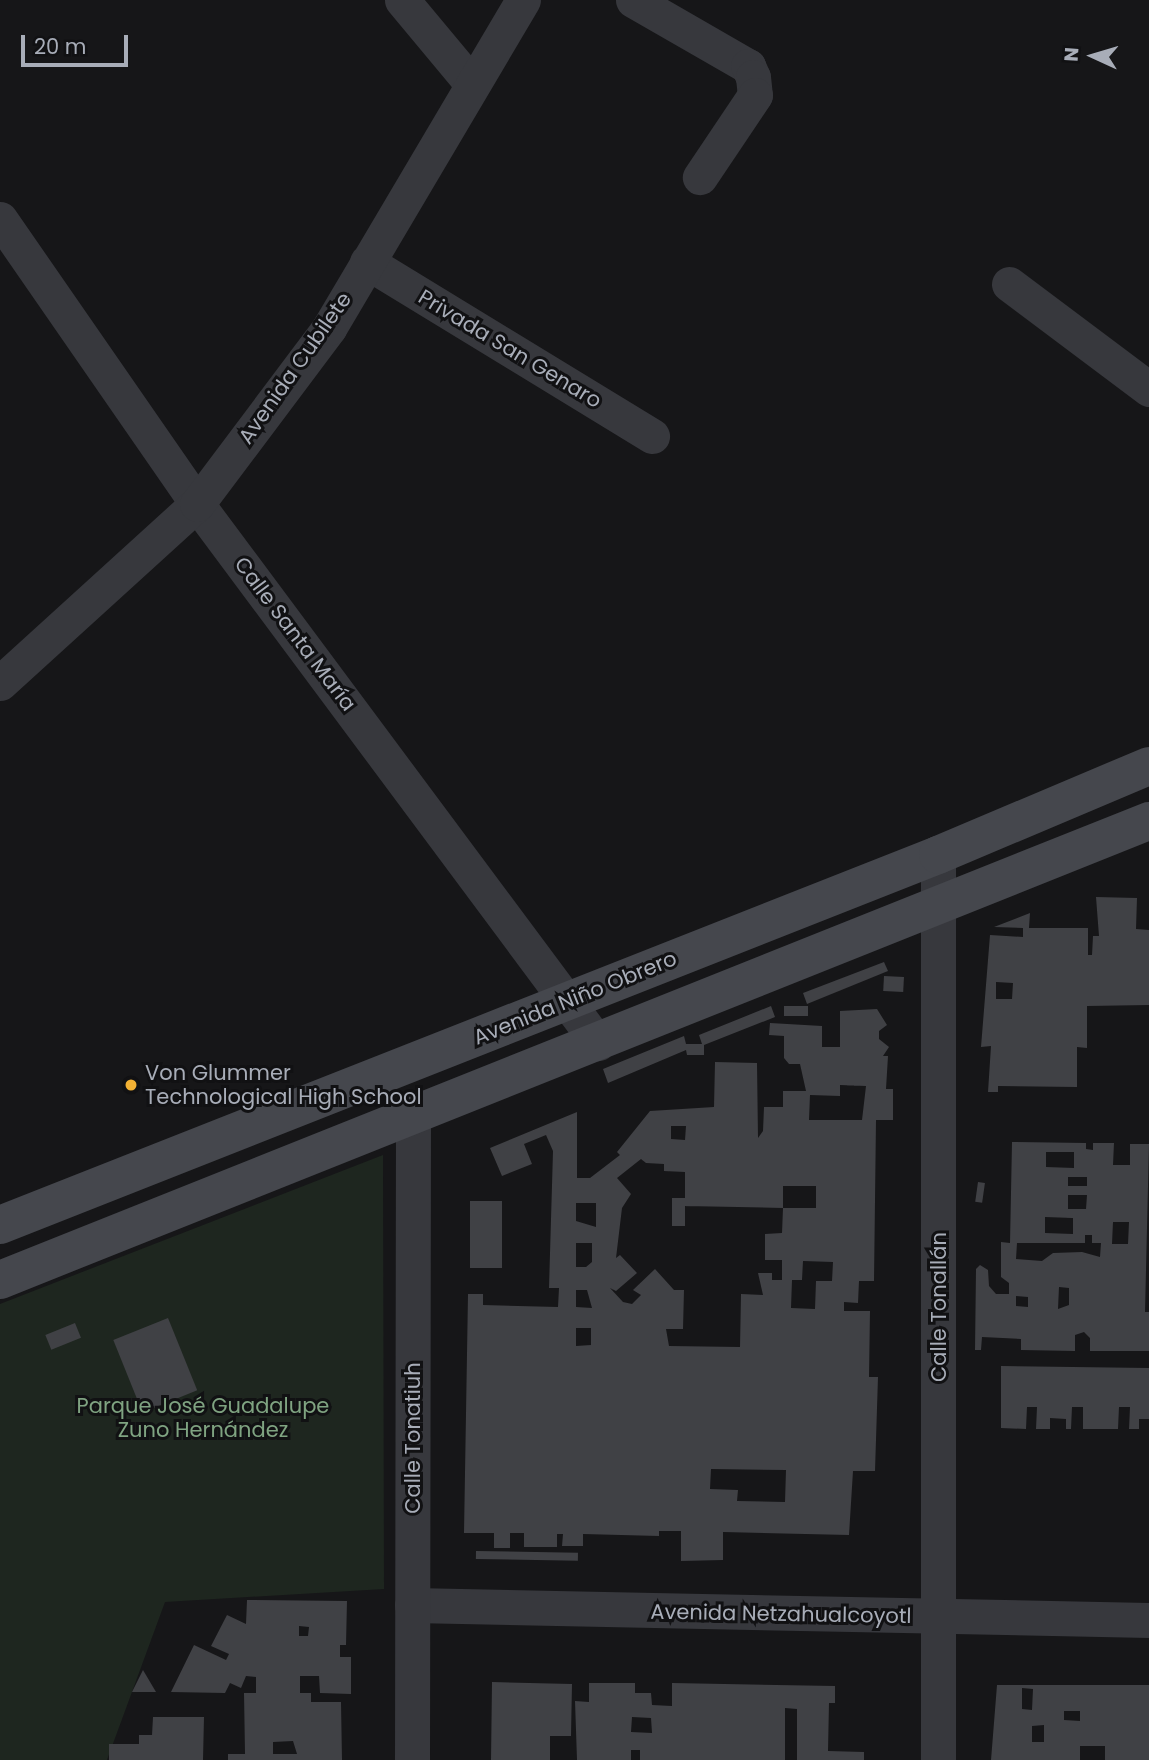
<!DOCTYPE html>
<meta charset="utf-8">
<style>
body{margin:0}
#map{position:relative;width:1149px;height:1760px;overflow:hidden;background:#161618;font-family:Poppins,sans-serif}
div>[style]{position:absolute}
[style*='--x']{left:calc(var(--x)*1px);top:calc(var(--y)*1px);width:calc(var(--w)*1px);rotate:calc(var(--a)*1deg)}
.green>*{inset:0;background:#1e261f}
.building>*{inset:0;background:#404145;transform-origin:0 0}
.street>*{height:35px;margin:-17.5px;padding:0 17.5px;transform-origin:17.5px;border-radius:17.5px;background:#37383d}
.secondary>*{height:38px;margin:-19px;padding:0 19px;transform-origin:19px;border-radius:19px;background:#45474d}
.dots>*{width:19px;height:19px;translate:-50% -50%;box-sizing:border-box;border:4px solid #111113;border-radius:50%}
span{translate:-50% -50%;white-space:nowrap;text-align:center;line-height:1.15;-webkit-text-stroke:6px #111113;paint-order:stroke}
.street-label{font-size:21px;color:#a8adb8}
.poi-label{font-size:21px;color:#a8adb8}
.left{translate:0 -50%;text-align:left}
.park-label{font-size:21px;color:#7fa381}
.north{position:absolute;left:1058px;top:21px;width:70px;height:70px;-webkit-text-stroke:5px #111113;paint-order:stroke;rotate:274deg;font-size:19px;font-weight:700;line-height:28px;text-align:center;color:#a8adb8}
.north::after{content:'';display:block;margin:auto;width:24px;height:32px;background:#a8adb8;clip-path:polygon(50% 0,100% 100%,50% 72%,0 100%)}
.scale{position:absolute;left:21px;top:35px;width:107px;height:32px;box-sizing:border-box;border:4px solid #a8adb8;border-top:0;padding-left:9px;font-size:21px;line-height:24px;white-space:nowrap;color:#a8adb8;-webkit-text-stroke:5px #111113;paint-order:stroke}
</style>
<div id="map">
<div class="green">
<i style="clip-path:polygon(383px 1155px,384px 1589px,165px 1602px,107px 1760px,0 1760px,0 1304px)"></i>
</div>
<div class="building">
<i style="clip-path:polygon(evenodd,1096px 897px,1137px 898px,1136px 929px,1149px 930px,1149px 1005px,1087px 1006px,1087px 1048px,1077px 1047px,1077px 1087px,998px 1086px,998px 1092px,988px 1092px,991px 1046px,981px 1047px,990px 935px,1023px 937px,1023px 928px,994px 927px,1030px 913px,1029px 928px,1088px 928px,1088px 955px,1092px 955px,1093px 936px,1099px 936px,1096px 897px,996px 982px,1013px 983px,1012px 999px,996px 999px,996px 982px)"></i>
<i style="clip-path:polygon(884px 962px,888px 971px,807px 1004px,803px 993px)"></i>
<i style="left:884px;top:976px;width:20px;height:15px;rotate:3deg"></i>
<i style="clip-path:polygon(771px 1006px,775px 1017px,704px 1045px,704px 1055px,687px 1055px,686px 1050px,608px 1083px,603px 1069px,684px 1036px,686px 1044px,702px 1044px,699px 1035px)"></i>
<i style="left:784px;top:1006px;width:24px;height:10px"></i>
<i style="clip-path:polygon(evenodd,877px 1009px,887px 1025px,879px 1031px,879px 1039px,889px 1047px,883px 1056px,888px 1056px,886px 1089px,893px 1089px,893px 1120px,876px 1120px,874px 1281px,859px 1281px,858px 1303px,844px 1302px,844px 1311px,870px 1311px,869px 1377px,878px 1377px,875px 1471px,853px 1471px,849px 1535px,723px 1532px,723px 1560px,681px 1561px,681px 1531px,659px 1531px,659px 1536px,583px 1534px,583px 1546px,562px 1546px,563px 1534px,557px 1534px,557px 1547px,524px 1547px,524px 1533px,510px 1533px,510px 1548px,494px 1548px,494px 1533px,464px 1533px,468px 1294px,483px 1294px,483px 1305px,558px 1307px,559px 1288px,549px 1288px,553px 1151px,546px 1135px,524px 1144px,532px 1164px,502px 1176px,490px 1148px,577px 1112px,577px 1178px,590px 1178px,620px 1155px,617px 1152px,650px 1111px,714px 1107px,715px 1062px,757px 1063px,758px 1138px,763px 1131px,764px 1107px,783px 1107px,783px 1091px,806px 1091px,800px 1064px,789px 1064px,784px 1058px,784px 1036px,769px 1035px,770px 1023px,822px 1026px,822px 1047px,840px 1047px,840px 1011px,877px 1009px,840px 1085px,866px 1086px,862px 1120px,809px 1120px,810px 1095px,840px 1096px,840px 1085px,877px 1009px,671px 1126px,686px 1126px,685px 1140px,671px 1139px,671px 1126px,877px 1009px,641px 1159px,646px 1163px,664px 1164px,664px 1171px,685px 1172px,685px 1198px,672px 1198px,672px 1226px,685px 1226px,685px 1206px,783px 1208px,783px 1186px,816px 1186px,816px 1208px,783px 1208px,782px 1233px,765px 1234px,765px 1260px,782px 1260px,782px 1280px,772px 1280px,772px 1273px,758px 1273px,763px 1295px,741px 1294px,740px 1347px,669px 1346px,666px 1329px,683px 1329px,684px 1290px,674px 1290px,655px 1269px,633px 1290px,641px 1295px,632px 1304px,623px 1302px,610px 1288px,616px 1291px,637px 1273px,620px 1255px,616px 1258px,622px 1208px,631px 1194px,617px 1178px,641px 1159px,877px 1009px,576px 1203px,596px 1203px,596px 1227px,576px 1221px,576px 1203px,877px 1009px,576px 1243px,592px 1243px,592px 1262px,586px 1267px,576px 1267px,576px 1243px,877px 1009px,803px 1261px,833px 1262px,832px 1281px,816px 1281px,815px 1309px,791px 1308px,792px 1280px,802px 1280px,803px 1261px,877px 1009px,576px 1290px,587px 1290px,592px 1308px,576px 1307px,576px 1290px,877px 1009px,576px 1328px,591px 1328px,591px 1345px,576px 1346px,576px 1328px,877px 1009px,711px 1469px,786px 1470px,785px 1502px,737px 1501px,738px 1490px,710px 1489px,711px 1469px)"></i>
<i style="clip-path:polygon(evenodd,1012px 1142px,1086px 1143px,1086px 1149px,1093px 1150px,1093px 1143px,1114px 1143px,1113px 1165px,1130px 1165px,1130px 1144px,1149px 1144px,1145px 1312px,1149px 1312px,1149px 1351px,1090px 1351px,1090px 1338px,1084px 1332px,1075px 1335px,1075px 1351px,1021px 1350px,1021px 1339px,982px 1337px,981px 1350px,975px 1350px,976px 1269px,980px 1265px,988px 1270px,989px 1286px,996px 1294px,1009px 1294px,1009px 1283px,1001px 1277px,1001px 1242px,1010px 1243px,1012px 1142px,1046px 1152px,1074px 1152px,1074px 1168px,1046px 1167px,1046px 1152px,1012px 1142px,1068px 1177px,1087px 1177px,1087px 1186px,1068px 1186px,1068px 1177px,1012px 1142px,1068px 1195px,1087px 1195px,1086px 1209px,1068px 1209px,1068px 1195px,1012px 1142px,1045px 1217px,1073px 1218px,1073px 1234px,1045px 1233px,1045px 1217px,1012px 1142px,1113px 1222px,1129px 1222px,1128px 1244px,1112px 1244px,1113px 1222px,1012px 1142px,1085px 1235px,1092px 1235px,1092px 1243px,1101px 1243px,1100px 1257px,1082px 1252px,1053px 1253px,1042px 1261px,1016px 1259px,1017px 1243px,1085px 1243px,1085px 1235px,1012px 1142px,1059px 1287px,1069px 1288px,1069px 1305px,1058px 1309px,1059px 1287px,1012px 1142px,1016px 1296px,1028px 1297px,1028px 1307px,1016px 1306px,1016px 1296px)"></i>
<i style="left:978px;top:1182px;width:7px;height:20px;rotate:8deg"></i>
<i style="left:470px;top:1201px;width:32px;height:67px"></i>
<i style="left:168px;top:1318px;width:78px;height:59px;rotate:68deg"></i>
<i style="left:75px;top:1323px;width:16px;height:32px;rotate:68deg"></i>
<i style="clip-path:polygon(1001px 1366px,1149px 1368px,1149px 1419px,1139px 1419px,1139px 1429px,1129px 1429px,1130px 1407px,1119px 1407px,1118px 1429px,1083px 1429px,1083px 1407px,1072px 1407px,1071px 1429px,1066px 1429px,1066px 1419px,1050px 1418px,1050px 1429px,1036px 1429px,1037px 1407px,1027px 1407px,1026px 1429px,1001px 1428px)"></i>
<i style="left:476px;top:1551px;width:102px;height:8px;rotate:1deg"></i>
<i style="clip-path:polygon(evenodd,247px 1600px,347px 1601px,346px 1645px,340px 1645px,340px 1657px,351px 1657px,351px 1694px,320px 1693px,319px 1676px,300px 1676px,300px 1693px,311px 1693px,311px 1702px,341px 1702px,342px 1760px,228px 1760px,228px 1754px,245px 1754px,244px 1693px,256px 1693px,256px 1677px,246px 1676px,241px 1688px,230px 1683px,225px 1693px,171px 1692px,194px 1645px,226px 1660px,229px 1654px,211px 1646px,227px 1615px,246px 1624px,247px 1600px,299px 1626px,309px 1627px,308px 1636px,299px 1636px,299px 1626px,247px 1600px,293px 1741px,297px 1754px,273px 1754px,273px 1742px,293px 1741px)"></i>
<i style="clip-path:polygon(143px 1670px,156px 1692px,132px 1692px)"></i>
<i style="clip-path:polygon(492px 1682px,572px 1684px,571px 1736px,550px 1736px,550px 1760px,491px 1760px)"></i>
<i style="clip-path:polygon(evenodd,589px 1683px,635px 1683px,635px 1693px,651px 1693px,652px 1705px,672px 1706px,672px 1683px,835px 1686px,835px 1703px,829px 1703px,828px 1751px,864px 1752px,864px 1760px,797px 1760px,797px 1709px,785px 1708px,785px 1760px,640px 1760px,640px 1750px,631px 1750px,631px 1760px,577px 1760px,575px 1701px,589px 1702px,589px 1683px,632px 1717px,651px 1718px,652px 1733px,631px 1732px,632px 1717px)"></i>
<i style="clip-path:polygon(evenodd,997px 1685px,1149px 1685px,1149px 1760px,1105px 1760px,1105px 1746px,1080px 1746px,1080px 1760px,991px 1760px,997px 1685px,1022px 1688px,1033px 1689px,1032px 1710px,1022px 1709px,1022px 1688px,997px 1685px,1064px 1711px,1080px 1711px,1080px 1721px,1064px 1720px,1064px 1711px,997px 1685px,1044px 1725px,1044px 1742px,1032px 1742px,1032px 1726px,1044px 1725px)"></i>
<i style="clip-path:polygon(153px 1717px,204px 1717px,203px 1760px,109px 1760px,109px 1744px,139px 1744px,139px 1735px,152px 1735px)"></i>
</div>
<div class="street">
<i style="--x:402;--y:0;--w:109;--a:50.2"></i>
<i style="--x:633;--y:0;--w:133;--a:29.9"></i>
<i style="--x:748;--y:66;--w:12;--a:66"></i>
<i style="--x:753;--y:77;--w:18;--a:84"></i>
<i style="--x:755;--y:95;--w:99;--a:123.9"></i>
<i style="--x:0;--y:219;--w:346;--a:55.3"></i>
<i style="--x:197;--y:504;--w:672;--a:53.35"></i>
<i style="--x:367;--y:262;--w:334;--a:31.4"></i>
<i style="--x:1009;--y:284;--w:175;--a:36.9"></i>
<i style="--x:0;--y:683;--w:266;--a:-42.3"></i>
<i style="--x:197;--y:504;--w:220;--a:-53.1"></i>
<i style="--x:329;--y:328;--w:381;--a:-59.4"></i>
<i style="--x:412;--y:1605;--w:737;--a:1.17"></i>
<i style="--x:412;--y:1760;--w:644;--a:-89.91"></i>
<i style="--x:938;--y:1760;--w:905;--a:-90"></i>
</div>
<div class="secondary">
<i style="--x:0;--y:1225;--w:1008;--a:-21.53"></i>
<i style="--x:938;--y:855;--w:229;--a:-22.9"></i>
<i style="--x:0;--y:1280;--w:1237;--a:-21.78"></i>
</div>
<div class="dots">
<i style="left:131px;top:1085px;background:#f2b134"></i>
</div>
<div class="street-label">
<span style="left:510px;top:349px;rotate:31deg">Privada San Genaro</span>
<span style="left:295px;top:368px;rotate:-55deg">Avenida Cubilete</span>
<span style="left:295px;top:634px;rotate:53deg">Calle Santa María</span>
<span style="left:575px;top:998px;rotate:-22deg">Avenida Niño Obrero</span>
<span style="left:939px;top:1307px;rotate:-90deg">Calle Tonallán</span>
<span style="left:413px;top:1438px;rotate:-90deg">Calle Tonatiuh</span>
<span style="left:781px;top:1614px;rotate:1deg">Avenida Netzahualcoyotl</span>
</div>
<div class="poi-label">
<span class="left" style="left:145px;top:1085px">Von Glummer<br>Technological High School</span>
</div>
<div class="park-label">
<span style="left:203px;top:1418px">Parque José Guadalupe<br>Zuno Hernández</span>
</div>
<div class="north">N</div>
<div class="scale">20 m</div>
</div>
